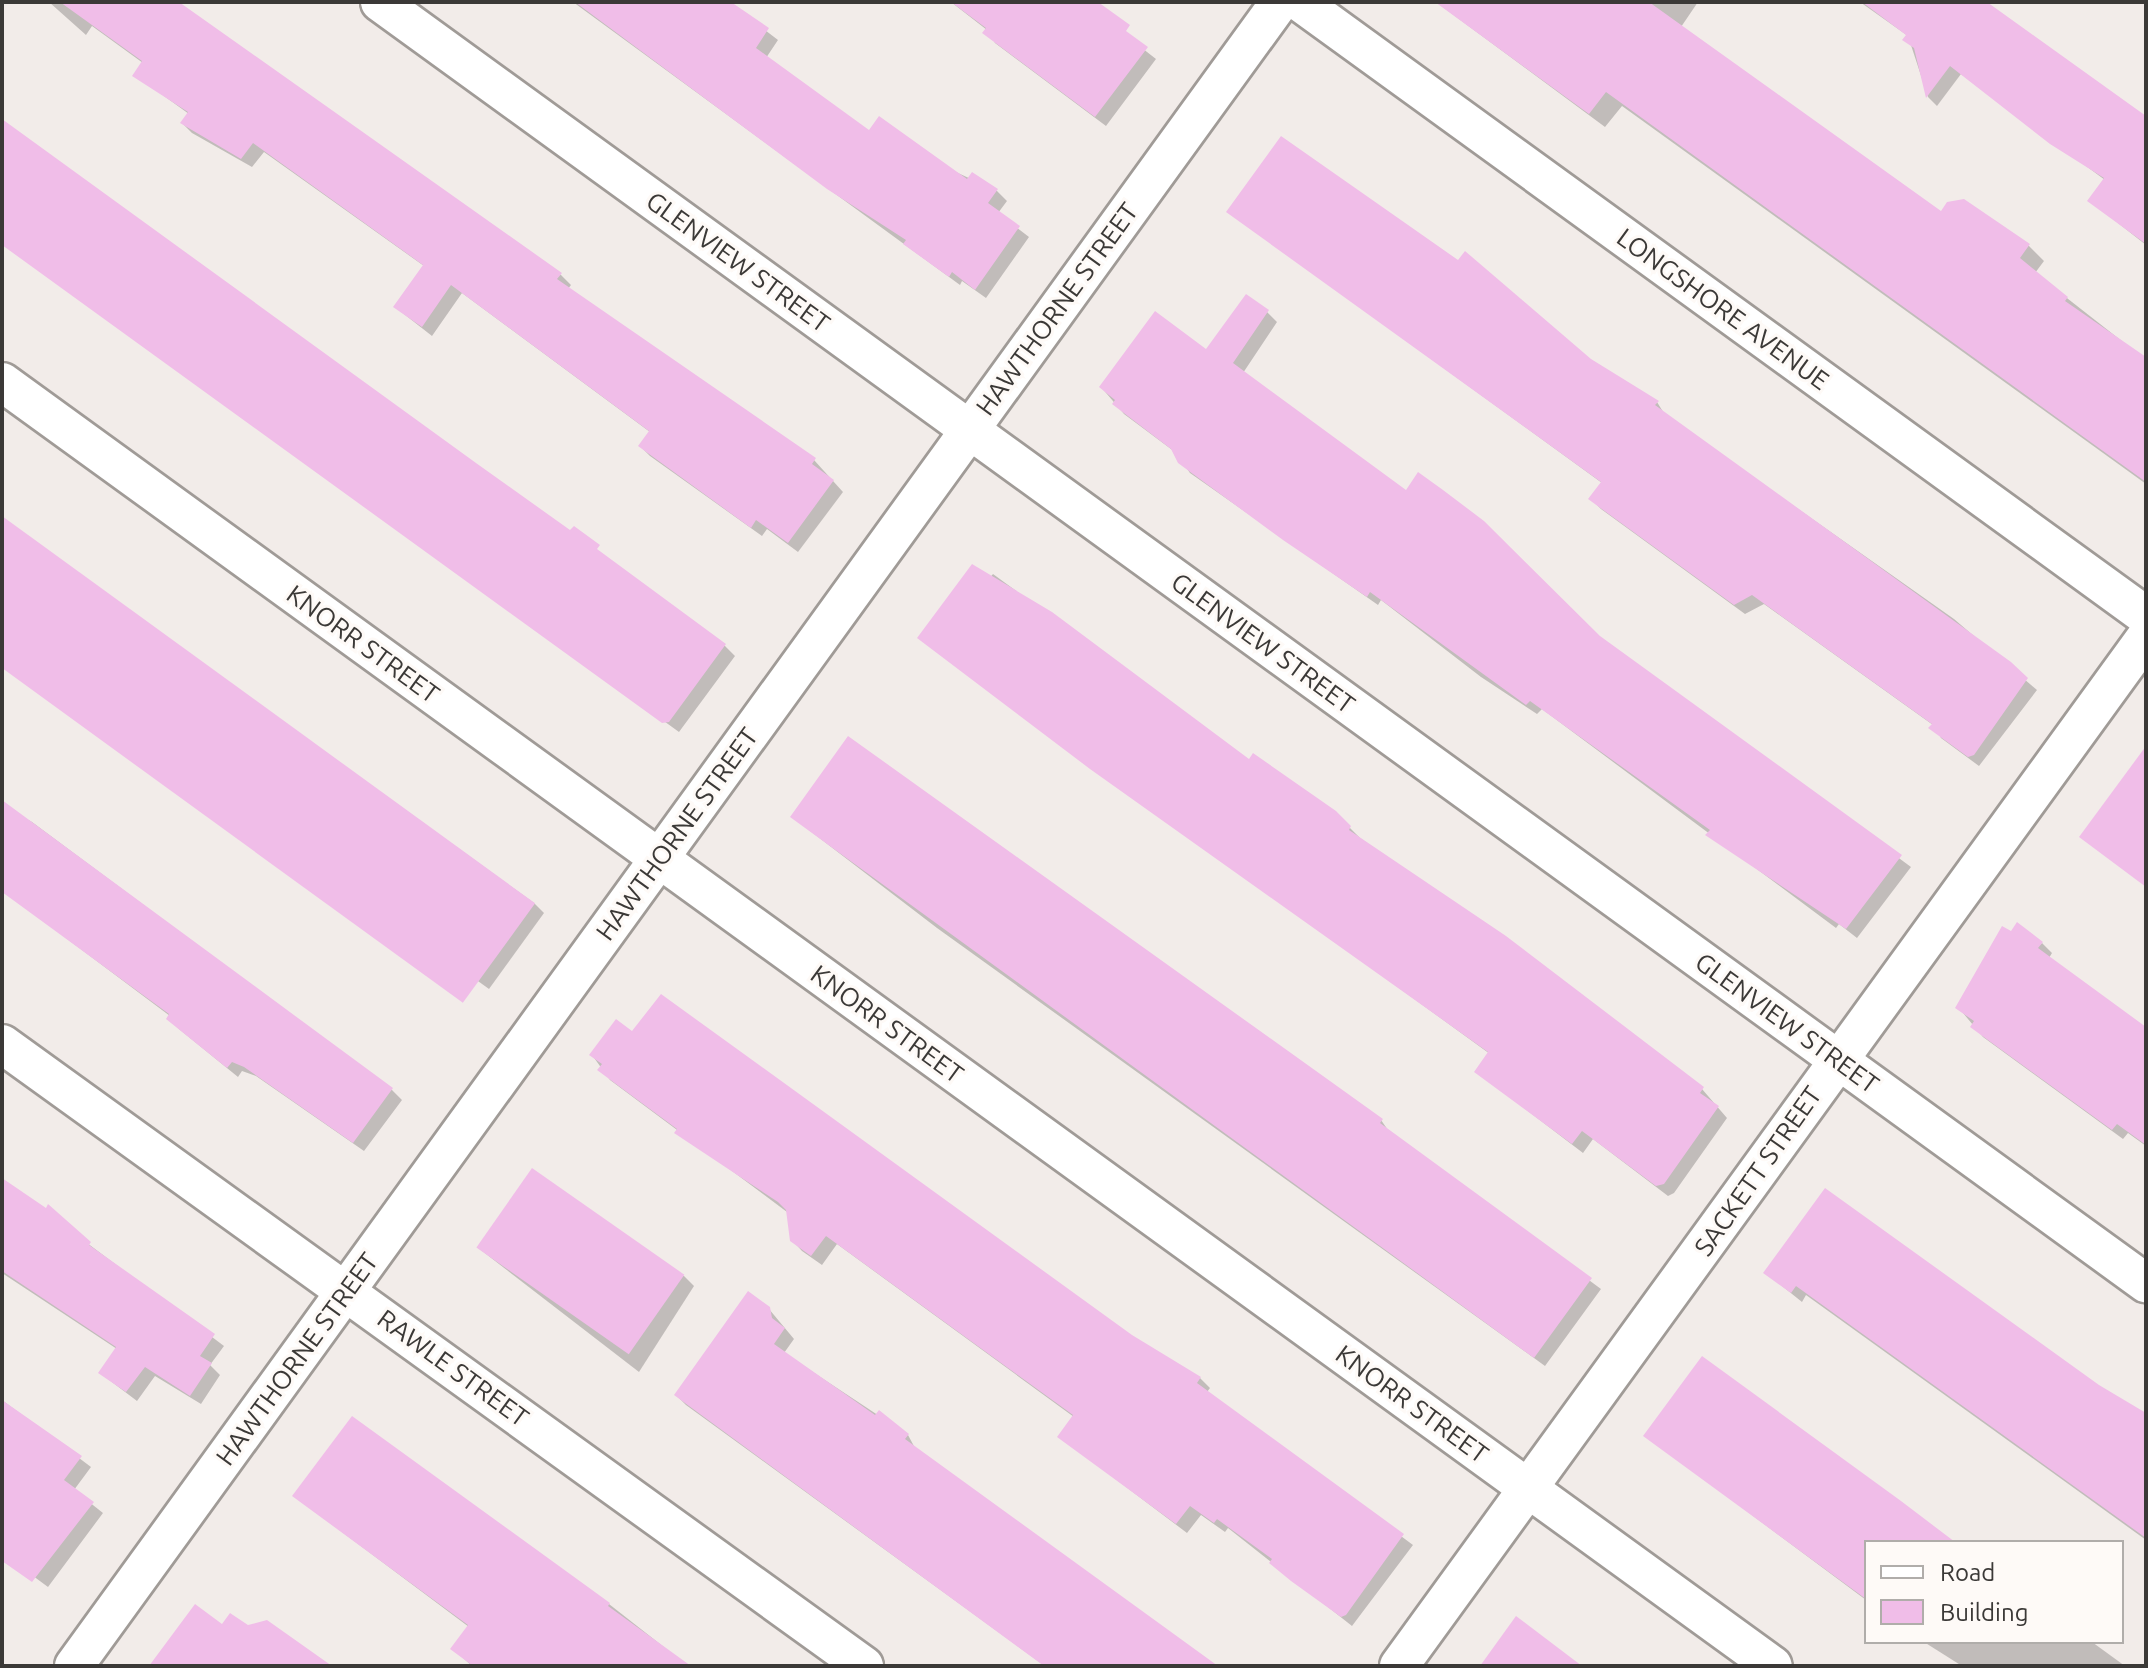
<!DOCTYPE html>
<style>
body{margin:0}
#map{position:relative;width:2148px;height:1668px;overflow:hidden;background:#f2ece9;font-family:Ubuntu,sans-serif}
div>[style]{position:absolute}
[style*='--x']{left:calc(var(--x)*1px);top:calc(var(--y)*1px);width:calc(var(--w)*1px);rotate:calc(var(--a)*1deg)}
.shadow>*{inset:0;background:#0003}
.building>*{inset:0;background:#f0bde8;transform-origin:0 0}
.roads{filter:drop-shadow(2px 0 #a09b97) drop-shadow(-2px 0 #a09b97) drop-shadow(0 2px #a09b97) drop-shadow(0 -2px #a09b97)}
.minor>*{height:38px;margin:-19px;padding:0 19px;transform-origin:19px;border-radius:19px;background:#fff}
span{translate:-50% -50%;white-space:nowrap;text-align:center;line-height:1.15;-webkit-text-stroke:6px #fefaf7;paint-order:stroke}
.street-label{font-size:26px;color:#3b3937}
.frame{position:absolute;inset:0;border:4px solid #3b3937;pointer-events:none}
.legend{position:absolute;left:1864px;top:1540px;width:260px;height:104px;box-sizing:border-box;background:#fefaf7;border:2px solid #b0adaa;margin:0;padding:10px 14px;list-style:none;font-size:24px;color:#3b3937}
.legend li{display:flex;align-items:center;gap:16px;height:40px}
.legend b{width:40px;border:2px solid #b0adaa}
</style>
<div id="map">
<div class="shadow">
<i style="clip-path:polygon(49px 2px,174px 2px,561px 275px,571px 285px,568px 289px,814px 460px,843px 492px,798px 552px,767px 529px,762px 536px,650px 456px,640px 446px,650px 432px,462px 293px,432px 336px,395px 307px,424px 266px,264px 152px,252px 167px,192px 133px,182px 123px,189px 114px,135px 75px,143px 63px,92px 26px,86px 35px)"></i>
<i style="clip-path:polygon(573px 2px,728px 2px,778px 40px,766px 58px,869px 132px,997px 191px,1007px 201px,998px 213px,1029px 237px,986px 298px,962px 281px,960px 285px)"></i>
<i style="clip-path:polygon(951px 2px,1083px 2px,1156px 59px,1106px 126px,995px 43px,987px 30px)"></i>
<i style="clip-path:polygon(1436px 2px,1698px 2px,1681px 27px,1942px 213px,1964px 201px,2029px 246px,2044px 261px,2035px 273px,2146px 360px,2146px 484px,1622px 106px,1605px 127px)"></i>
<i style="clip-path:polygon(1860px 2px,1982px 2px,2146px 122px,2146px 245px,2090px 201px,2105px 180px,1961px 74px,1937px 106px,1928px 97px,1908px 36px)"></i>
<i style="clip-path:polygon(2px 121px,570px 533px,574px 529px,607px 559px,725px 646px,735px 656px,679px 732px,2px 242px)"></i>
<i style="clip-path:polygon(1229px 212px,1590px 361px,1657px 402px,1665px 415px,1954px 619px,2037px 690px,1979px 766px,1941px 738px,1933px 725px,1764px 604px,1745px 614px,1601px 509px,1591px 499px,1602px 483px)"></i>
<i style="clip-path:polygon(1267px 312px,1277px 322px,1243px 373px,1911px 867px,1857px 938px,1839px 924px,1836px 928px,1542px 709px,1537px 714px,1481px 677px,1381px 600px,1378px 605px,1190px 473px,1175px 452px,1124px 414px,1101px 387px,1206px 351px)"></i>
<i style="clip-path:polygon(2px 518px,534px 903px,544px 913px,489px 989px,2px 638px)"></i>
<i style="clip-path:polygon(993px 574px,1249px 762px,1335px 813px,1360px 838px,1702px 1089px,1727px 1118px,1674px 1193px,1668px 1196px,1593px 1139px,1583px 1153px,1477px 1072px,1490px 1054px,930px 647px)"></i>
<i style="clip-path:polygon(2px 806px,32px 822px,392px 1090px,402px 1100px,364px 1151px,256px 1076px,242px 1071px,238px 1077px,179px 1029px,170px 1016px,2px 890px)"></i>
<i style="clip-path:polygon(792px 817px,1381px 1120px,1390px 1133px,1601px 1289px,1545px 1366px,937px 928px)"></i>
<i style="clip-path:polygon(2042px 943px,2052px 953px,2049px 958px,2146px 1029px,2146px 1146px,2128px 1133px,2123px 1139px,1983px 1037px,1958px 1007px)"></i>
<i style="clip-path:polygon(592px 1055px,1200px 1378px,1210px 1388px,1207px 1392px,1413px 1545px,1352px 1626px,1228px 1528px,1225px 1532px,1201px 1515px,1187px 1533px,1060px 1437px,1074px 1417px,837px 1244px,822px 1265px,802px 1251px,792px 1240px,787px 1212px,610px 1080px)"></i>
<i style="clip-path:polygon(2px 1179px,224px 1346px,210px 1365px,220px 1375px,201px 1404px,155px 1376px,137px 1401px,100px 1373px,117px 1349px,2px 1273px)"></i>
<i style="clip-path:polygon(477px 1247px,684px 1276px,694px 1286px,639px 1372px)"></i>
<i style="clip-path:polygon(1766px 1273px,2146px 1423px,2146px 1540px,1806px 1295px,1802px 1302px)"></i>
<i style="clip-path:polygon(769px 1309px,794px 1339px,784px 1353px,908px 1435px,915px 1448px,1216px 1666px,1045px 1666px,686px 1405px,676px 1395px)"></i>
<i style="clip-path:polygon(2px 1400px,91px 1467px,74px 1490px,103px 1513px,48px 1587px,2px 1553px)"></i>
<i style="clip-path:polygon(1646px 1436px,1955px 1542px,1866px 1542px,1866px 1600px)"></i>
<i style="clip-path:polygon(294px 1496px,609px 1604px,688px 1666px,472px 1666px,453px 1649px,469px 1627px)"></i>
<i style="clip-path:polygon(1924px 1642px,2092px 1642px,2125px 1666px,1962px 1666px)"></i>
</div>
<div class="building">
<i style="clip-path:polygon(60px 2px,179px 2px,562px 273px,557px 279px,816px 458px,812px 464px,834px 480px,788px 543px,756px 520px,751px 528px,638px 446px,649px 431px,451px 285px,422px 327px,393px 307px,423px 265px,253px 143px,241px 159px,180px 123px,188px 112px,132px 76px,142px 61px)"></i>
<i style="clip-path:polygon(575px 2px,731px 2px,769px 28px,756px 48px,869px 130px,879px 116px,967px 179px,972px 172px,998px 189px,988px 203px,1020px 226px,975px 290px,952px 272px,949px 277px,903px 244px,906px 240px,827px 189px)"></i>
<i style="clip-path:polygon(951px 2px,1098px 2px,1130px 25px,1126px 31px,1148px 47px,1095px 117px,982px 33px,986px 28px)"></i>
<i style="clip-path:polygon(1435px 2px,1649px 2px,1941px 211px,1947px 202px,1964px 199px,2030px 244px,2020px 258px,2068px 297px,2065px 301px,2146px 357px,2146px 482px,1606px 92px,1589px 114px)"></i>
<i style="clip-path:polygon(1862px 2px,1987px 2px,2146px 116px,2146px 244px,2087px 201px,2104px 178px,2050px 144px,1950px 66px,1926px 98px,1914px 48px,1902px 40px,1906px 35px)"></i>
<i style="clip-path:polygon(2px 119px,476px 463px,570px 530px,574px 526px,600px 545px,597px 549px,726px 644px,669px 722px,662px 723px,2px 245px)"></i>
<i style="clip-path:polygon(1281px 136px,1458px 260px,1465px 251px,1591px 359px,1659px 401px,1655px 405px,2011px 662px,2028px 678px,1974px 755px,1968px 757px,1928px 728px,1932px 724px,1752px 595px,1734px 605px,1588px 499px,1601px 482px,1226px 212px)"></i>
<i style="clip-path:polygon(1246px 294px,1269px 310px,1233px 363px,1406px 490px,1418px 472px,1443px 490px,1484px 521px,1600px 636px,1902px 855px,1846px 929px,1705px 835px,1710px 830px,1530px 701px,1526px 705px,1370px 592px,1367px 597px,1283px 540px,1178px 463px,1171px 449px,1112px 404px,1115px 400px,1099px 387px,1155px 311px,1206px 349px)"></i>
<i style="left:2px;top:516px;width:659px;height:123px;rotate:36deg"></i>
<i style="clip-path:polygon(972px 564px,1052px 612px,1249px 759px,1253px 753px,1336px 811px,1351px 826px,1349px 830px,1506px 936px,1704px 1087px,1700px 1093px,1719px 1106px,1664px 1184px,1656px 1186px,1582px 1131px,1572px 1144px,1474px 1072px,1488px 1052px,1090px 769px,917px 638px)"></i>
<i style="clip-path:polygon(848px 736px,1383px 1119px,1380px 1123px,1592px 1278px,1534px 1358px,790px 817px)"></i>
<i style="clip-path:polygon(2146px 746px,2146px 887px,2079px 837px)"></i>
<i style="clip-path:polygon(2px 800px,393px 1088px,353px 1143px,244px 1067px,232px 1062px,227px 1068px,166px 1019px,169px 1014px,2px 892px)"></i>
<i style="clip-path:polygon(2017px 922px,2043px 942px,2038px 948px,2146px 1027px,2146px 1145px,2117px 1124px,2112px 1130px,1970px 1027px,1974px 1021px,1955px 1008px,2002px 926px,2011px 931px)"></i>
<i style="clip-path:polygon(661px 994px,1132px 1335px,1201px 1377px,1197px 1383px,1404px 1534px,1346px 1615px,1341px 1617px,1291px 1581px,1269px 1563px,1272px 1559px,1217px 1519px,1214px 1523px,1190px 1506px,1176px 1524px,1057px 1437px,1073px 1415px,826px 1236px,811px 1256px,790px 1241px,786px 1210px,778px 1202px,674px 1133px,677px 1129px,597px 1070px,602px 1064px,589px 1055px,616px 1019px,632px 1031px)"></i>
<i style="left:532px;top:1168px;width:186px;height:97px;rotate:35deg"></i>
<i style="clip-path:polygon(2px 1178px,46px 1208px,48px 1204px,91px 1242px,89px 1245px,215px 1334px,200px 1356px,212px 1363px,190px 1396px,145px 1367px,126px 1392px,98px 1373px,116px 1347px,2px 1271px)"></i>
<i style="clip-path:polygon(1825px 1188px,2099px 1385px,2146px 1413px,2146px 1538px,1796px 1286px,1791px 1293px,1763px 1273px)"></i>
<i style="clip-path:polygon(748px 1291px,770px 1307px,772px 1318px,785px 1328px,774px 1344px,875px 1415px,879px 1410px,909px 1434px,905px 1439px,1218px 1666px,1044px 1666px,674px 1395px)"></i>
<i style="clip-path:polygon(1702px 1356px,1901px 1501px,1955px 1542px,1866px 1542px,1866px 1599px,1643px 1436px)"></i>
<i style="clip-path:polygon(2px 1400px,82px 1456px,64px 1480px,94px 1502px,32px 1582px,2px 1561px)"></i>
<i style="clip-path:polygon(352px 1416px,610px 1603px,608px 1606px,691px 1666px,473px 1666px,450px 1649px,468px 1625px,292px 1496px)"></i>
<i style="clip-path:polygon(195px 1604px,222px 1624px,230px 1613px,248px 1625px,267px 1620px,332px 1666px,149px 1666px)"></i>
<i style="clip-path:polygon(1516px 1616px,1582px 1666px,1480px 1666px)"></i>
</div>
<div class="roads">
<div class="minor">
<i style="--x:380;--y:2;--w:2182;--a:35.96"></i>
<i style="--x:1300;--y:2;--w:1045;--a:35.97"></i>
<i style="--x:2;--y:382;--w:2187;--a:35.94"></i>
<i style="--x:2;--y:1044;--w:1063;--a:35.81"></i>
<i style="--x:74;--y:1666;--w:2055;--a:-54.07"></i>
<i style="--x:1399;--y:1666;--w:1272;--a:-54.02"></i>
</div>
</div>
<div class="street-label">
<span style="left:738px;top:262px;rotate:36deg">GLENVIEW STREET</span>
<span style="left:1057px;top:309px;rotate:-54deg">HAWTHORNE STREET</span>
<span style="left:1723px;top:309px;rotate:36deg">LONGSHORE AVENUE</span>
<span style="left:1263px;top:643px;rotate:36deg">GLENVIEW STREET</span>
<span style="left:363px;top:644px;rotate:36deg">KNORR STREET</span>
<span style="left:677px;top:834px;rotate:-54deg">HAWTHORNE STREET</span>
<span style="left:1787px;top:1023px;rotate:36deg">GLENVIEW STREET</span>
<span style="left:887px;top:1024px;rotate:36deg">KNORR STREET</span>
<span style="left:1758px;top:1171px;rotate:-55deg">SACKETT STREET</span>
<span style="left:297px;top:1359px;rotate:-54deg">HAWTHORNE STREET</span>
<span style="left:453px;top:1368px;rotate:36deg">RAWLE STREET</span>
<span style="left:1412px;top:1404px;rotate:36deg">KNORR STREET</span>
</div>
<div class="frame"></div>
<ul class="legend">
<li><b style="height:10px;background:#fff"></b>Road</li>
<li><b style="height:22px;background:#f0bde8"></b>Building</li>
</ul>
</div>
